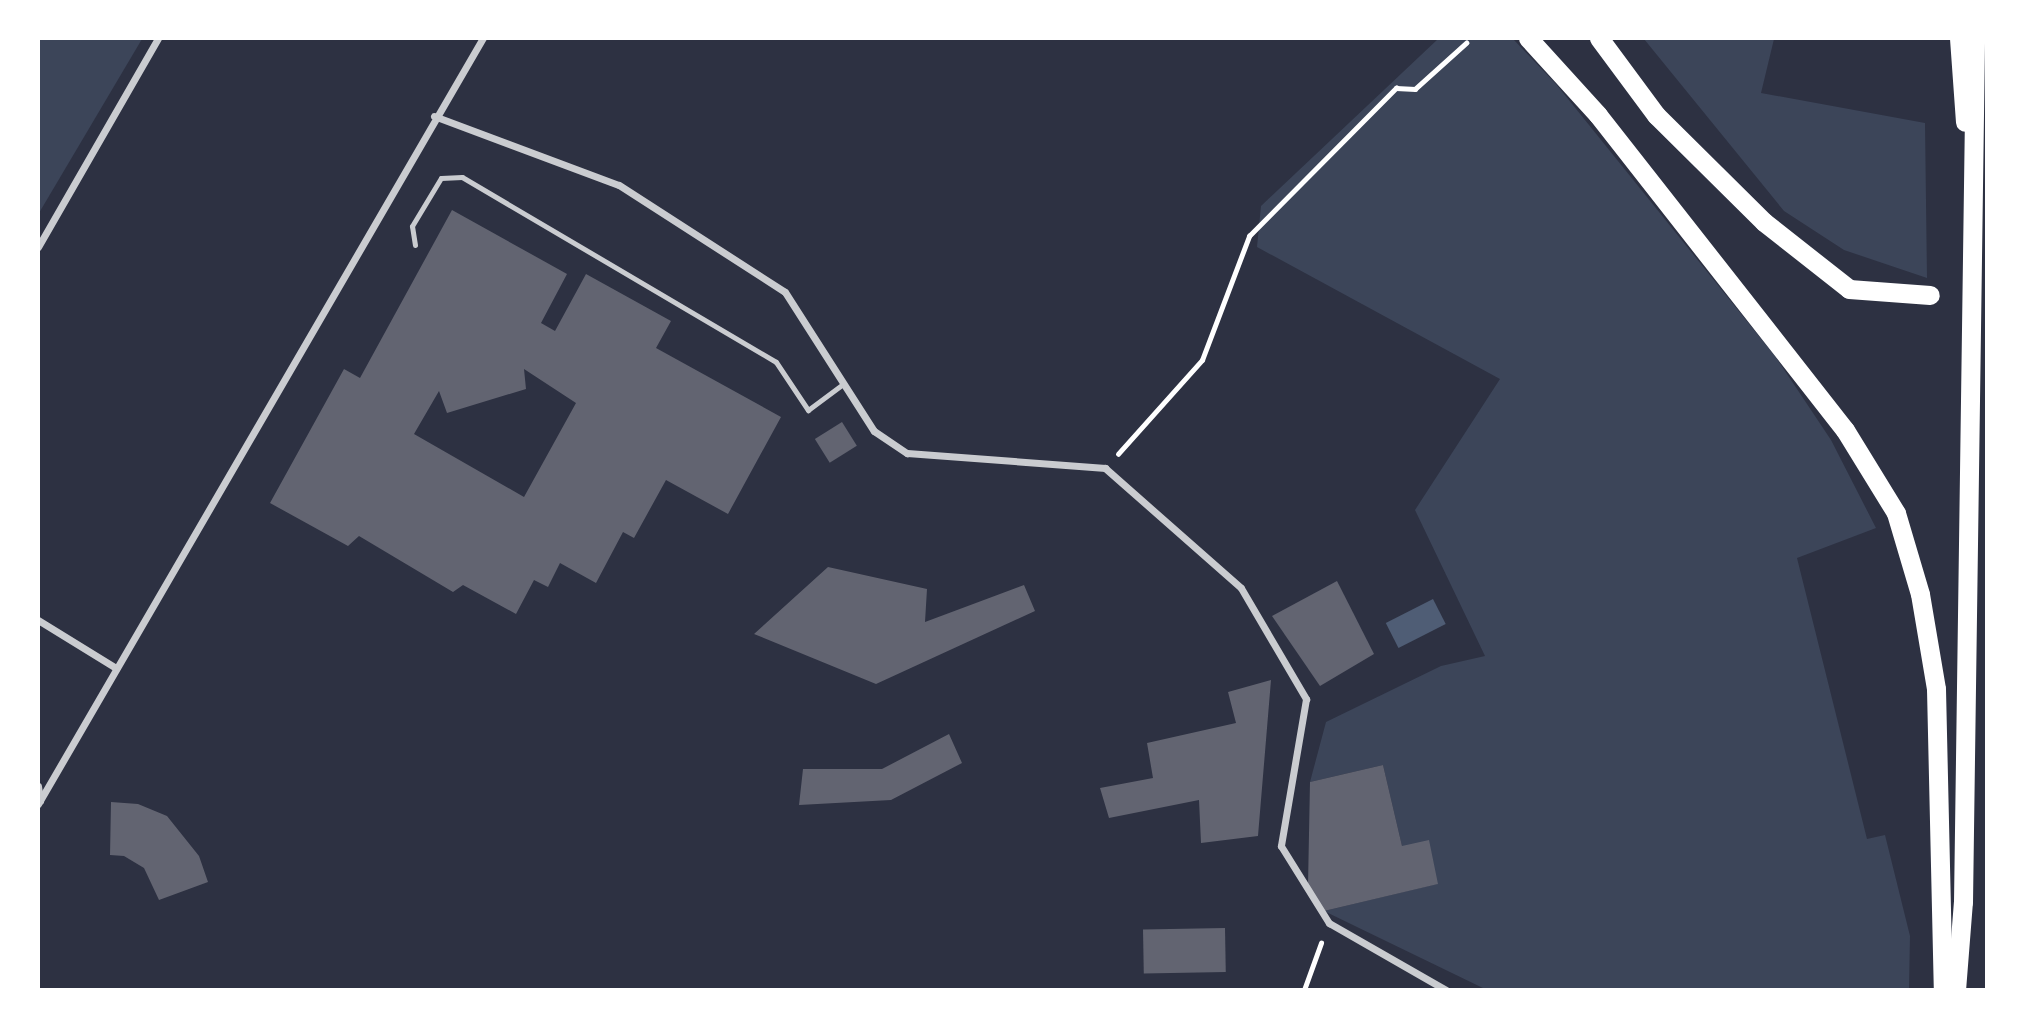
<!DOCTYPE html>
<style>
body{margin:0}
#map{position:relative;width:2025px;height:1028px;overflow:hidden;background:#2d3142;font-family:Jost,sans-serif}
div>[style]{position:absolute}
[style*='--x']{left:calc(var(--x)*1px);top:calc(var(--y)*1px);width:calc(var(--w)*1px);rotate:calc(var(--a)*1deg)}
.green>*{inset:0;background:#3c4559}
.water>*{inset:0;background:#4f5d75;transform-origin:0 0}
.building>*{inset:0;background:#626471;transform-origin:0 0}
.path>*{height:4.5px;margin:-2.25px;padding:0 2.25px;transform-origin:2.25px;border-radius:2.25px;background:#fff}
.service>*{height:5px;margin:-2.5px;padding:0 2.5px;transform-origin:2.5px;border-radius:2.5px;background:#caccd0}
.minor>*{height:7px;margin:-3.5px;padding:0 3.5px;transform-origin:3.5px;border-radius:3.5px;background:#caccd0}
.trunk>*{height:19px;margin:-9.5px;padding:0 9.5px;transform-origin:9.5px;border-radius:9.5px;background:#fff}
span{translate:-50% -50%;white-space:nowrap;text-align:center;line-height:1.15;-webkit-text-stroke:5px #fff;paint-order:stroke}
.frame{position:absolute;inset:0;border:40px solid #fff;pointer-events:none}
</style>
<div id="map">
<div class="green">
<i style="clip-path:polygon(39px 38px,142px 39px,39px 213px,38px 39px)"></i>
<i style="clip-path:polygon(1438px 39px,1513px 39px,1556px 84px,1775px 356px,1831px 440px,1876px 528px,1797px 558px,1867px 839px,1885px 835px,1910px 936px,1909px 989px,1485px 989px,1324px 911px,1437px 884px,1402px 846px,1383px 765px,1310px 782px,1326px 722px,1441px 666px,1485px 656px,1415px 510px,1500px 379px,1257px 247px,1261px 206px)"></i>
<i style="clip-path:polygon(1644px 39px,1774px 39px,1761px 93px,1925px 123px,1927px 278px,1844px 250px,1784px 211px)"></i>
</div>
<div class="water">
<i style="left:1433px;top:599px;width:28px;height:53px;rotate:63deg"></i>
</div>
<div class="building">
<i style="clip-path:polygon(evenodd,452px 210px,567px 274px,541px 323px,555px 331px,586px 274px,671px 321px,656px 348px,781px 417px,728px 514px,666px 480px,634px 538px,623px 532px,596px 583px,560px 563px,548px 587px,534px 580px,516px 614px,463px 585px,453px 592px,359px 536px,348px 546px,270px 503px,344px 369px,360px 378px,452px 210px,524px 369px,576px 403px,524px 497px,414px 434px,439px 391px,447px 413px,526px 389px,524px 369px)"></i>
<i style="left:842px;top:422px;width:28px;height:32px;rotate:58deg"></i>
<i style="clip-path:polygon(828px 567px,927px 589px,925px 622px,1024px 585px,1035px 611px,876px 684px,754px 634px)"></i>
<i style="clip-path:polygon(1337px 581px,1374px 654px,1320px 686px,1272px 616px)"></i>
<i style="clip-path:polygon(1271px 680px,1258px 836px,1201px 843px,1199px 800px,1109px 818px,1100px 788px,1153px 778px,1147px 743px,1236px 723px,1228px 692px)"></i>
<i style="clip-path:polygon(949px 734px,962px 763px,891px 800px,799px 805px,803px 769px,882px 769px)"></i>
<i style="clip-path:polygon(1383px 765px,1402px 846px,1429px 840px,1438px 884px,1324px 911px,1308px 885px,1310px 782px)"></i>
<i style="clip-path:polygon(111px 802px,138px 804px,167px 816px,199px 856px,208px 882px,159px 900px,144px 868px,124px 856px,110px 855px)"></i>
<i style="left:1225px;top:928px;width:44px;height:82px;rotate:89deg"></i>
</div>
<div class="path">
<i style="--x:1118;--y:454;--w:126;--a:-48.2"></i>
<i style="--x:1202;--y:360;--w:133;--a:-69.2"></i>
<i style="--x:1249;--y:236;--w:209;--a:-45.2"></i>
<i style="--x:1396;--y:88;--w:19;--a:3"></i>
<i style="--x:1415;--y:89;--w:69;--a:-42"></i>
<i style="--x:1304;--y:990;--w:50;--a:-70.1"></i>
</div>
<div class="service">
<i style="--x:415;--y:245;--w:19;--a:-99"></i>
<i style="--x:412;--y:226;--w:56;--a:-58.9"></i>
<i style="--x:441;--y:178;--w:21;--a:-3"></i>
<i style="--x:462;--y:177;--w:364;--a:30.5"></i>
<i style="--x:776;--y:362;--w:58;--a:56.3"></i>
<i style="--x:808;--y:410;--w:44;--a:-36.6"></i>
</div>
<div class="minor">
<i style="--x:434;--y:116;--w:197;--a:20.5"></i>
<i style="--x:619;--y:185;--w:197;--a:32.8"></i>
<i style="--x:785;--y:292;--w:165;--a:57.4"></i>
<i style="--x:874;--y:431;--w:40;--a:34"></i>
<i style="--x:907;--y:453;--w:199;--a:4.3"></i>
<i style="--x:1105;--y:468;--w:181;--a:41.4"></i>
<i style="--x:1241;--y:588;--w:129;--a:59.6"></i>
<i style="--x:1306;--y:699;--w:149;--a:99.7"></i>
<i style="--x:1281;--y:846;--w:91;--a:58.1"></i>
<i style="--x:1329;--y:923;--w:135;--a:29.8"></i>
<i style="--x:38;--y:247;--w:241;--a:-60.1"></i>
<i style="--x:38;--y:620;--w:92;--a:31.6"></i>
<i style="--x:38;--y:786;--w:15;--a:82"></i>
<i style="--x:38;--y:804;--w:886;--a:-59.85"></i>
</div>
<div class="trunk">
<i style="--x:1528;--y:38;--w:104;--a:47.7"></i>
<i style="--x:1598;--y:115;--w:400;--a:51.9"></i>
<i style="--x:1845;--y:430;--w:97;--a:58.4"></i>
<i style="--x:1896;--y:513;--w:84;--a:73.5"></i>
<i style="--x:1920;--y:594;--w:96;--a:80.4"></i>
<i style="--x:1936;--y:689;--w:301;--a:88.7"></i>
<i style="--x:1599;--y:38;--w:96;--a:53.5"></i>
<i style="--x:1656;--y:115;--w:152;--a:44.7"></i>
<i style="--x:1764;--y:222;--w:108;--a:38.2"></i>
<i style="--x:1849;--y:289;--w:81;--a:4.2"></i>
<i style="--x:1959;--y:38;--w:84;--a:85.9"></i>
<i style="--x:1956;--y:990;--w:88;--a:-85.5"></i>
<i style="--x:1963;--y:902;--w:864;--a:-89.2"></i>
</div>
<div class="frame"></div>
</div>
